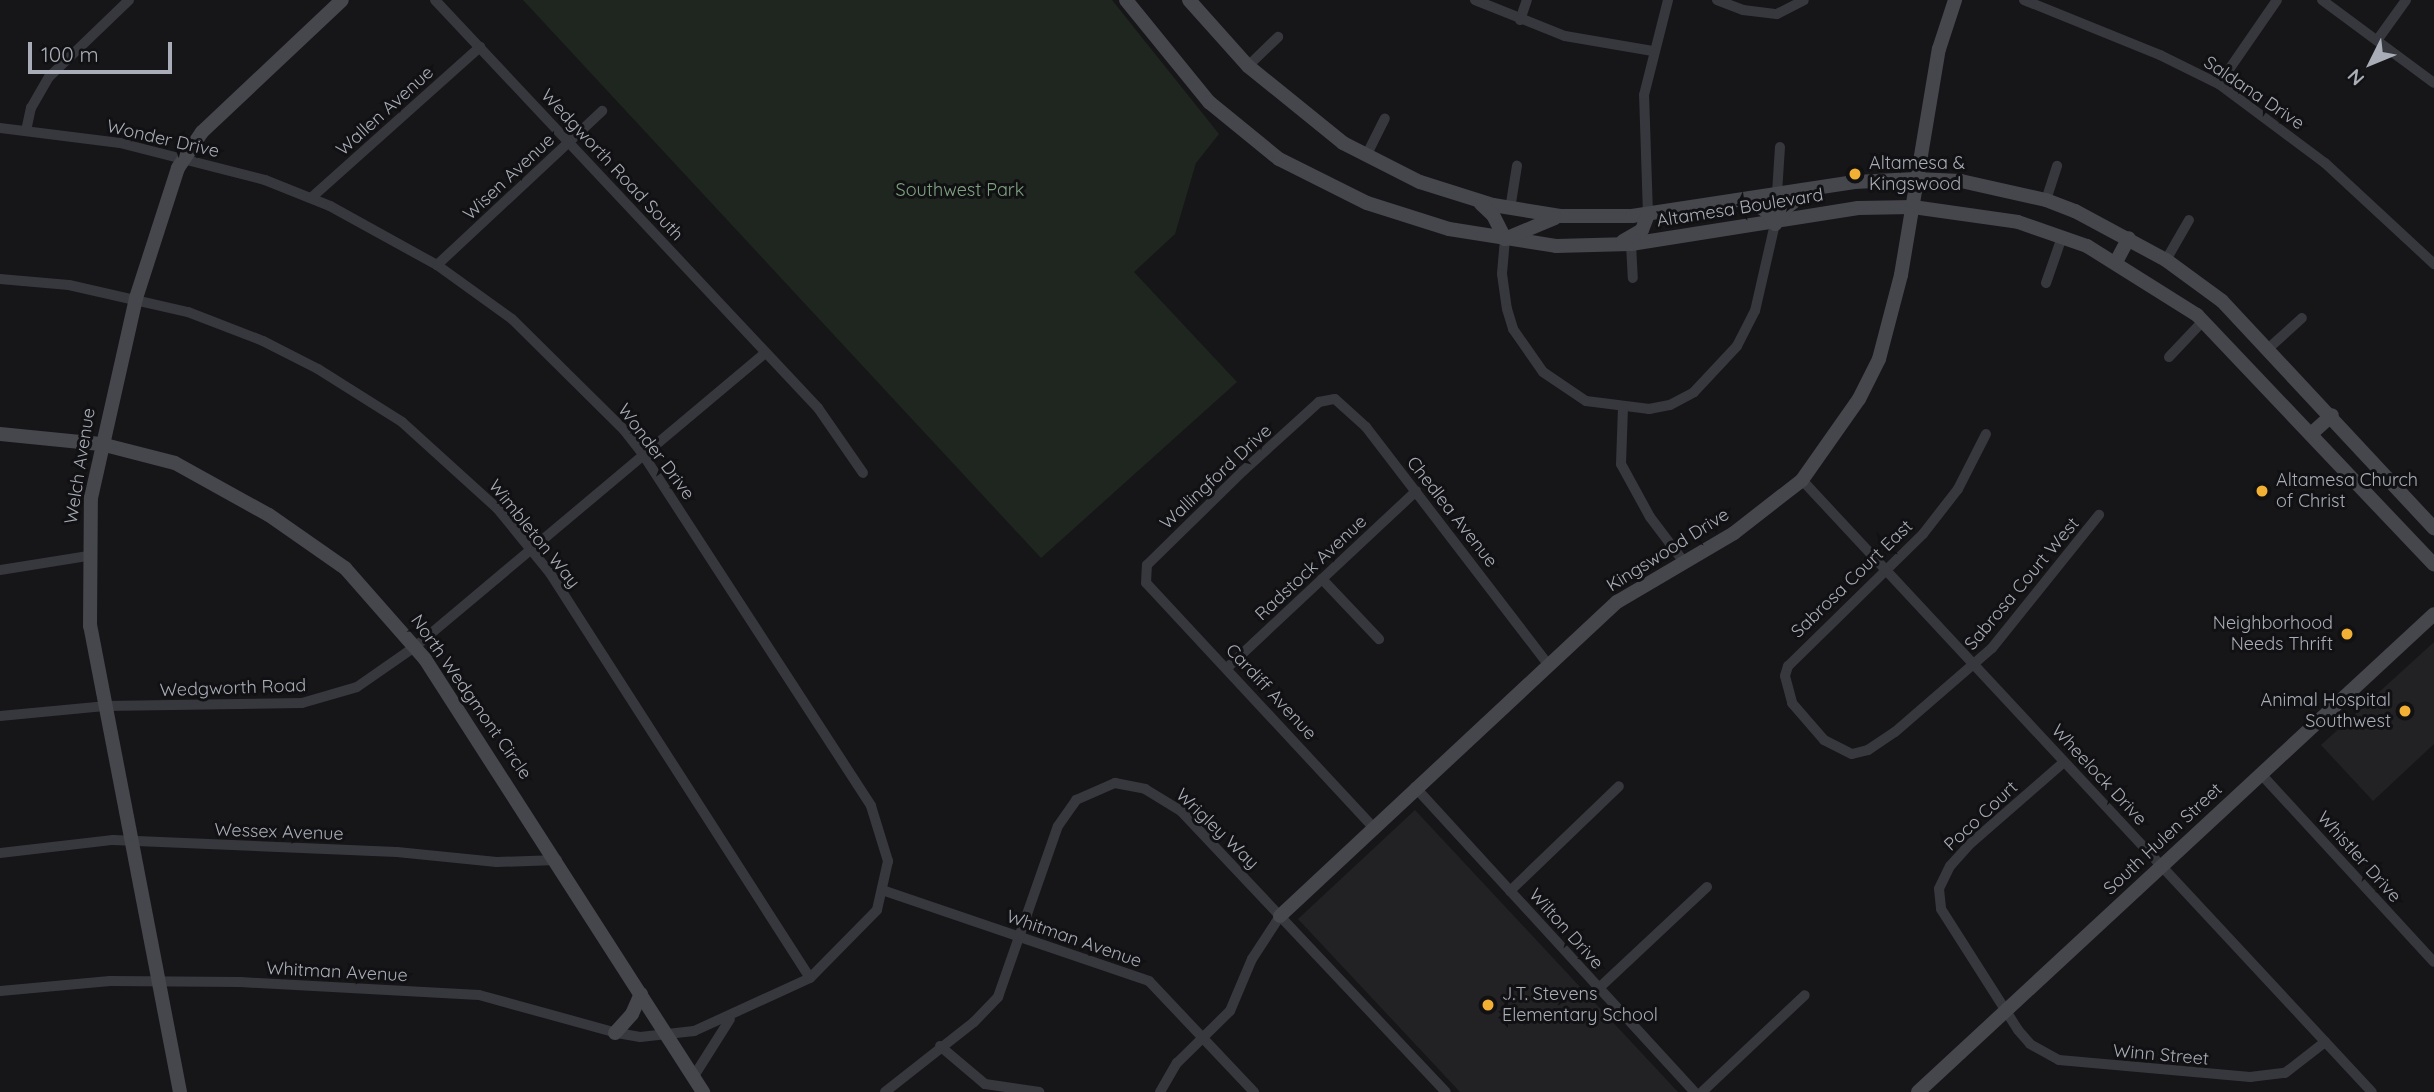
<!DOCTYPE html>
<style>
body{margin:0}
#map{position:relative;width:2434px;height:1092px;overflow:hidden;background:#161618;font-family:Quicksand,sans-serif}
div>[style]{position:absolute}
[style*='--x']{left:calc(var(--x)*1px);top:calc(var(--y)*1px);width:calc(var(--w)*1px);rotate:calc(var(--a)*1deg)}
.built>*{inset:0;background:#222225}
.green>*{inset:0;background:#1e261f}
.street>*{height:10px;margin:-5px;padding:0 5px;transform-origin:5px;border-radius:5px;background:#37383d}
.secondary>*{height:14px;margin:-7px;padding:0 7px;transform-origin:7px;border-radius:7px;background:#45474d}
.dots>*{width:19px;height:19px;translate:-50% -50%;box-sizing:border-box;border:4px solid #111113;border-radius:50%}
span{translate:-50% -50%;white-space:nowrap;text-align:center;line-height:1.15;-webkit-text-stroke:6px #111113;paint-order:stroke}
.street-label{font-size:18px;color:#a8adb8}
.poi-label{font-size:18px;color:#a8adb8}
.left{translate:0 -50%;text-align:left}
.right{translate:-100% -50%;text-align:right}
.park-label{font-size:18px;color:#7fa381}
.north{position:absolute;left:2336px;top:28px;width:70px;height:70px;-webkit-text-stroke:5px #111113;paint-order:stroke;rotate:227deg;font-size:19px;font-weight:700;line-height:28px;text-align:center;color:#a8adb8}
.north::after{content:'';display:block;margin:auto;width:24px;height:32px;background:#a8adb8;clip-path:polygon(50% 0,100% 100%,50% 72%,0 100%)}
.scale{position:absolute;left:28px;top:42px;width:144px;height:32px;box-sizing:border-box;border:4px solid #a8adb8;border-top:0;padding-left:9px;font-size:21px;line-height:24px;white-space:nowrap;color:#a8adb8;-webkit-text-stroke:5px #111113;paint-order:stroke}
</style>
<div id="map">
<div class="built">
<i style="clip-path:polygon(2434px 642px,2434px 744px,2373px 801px,2321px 745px)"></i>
<i style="clip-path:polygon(1415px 810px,1678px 1092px,1460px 1092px,1298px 919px)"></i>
</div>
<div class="green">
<i style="clip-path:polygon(523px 0,1112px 0,1219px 134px,1196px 163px,1175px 234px,1134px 272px,1237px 382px,1041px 558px)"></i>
</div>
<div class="street">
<i style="--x:435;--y:0;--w:560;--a:46.81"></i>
<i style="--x:818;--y:408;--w:79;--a:55.3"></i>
<i style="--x:1475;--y:0;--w:97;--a:21.8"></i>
<i style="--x:1565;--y:36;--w:89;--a:9.7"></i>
<i style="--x:1717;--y:0;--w:28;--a:21"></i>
<i style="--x:1743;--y:10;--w:34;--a:7"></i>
<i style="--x:1777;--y:14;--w:30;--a:-27"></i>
<i style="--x:2024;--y:0;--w:147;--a:22"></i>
<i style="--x:2160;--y:55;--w:66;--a:26.2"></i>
<i style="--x:2219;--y:84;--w:132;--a:36.7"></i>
<i style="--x:2325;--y:163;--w:149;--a:42.8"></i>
<i style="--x:2322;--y:0;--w:139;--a:36.5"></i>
<i style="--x:1520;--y:20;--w:21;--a:-71"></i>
<i style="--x:2378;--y:39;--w:48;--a:-54.3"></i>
<i style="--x:1248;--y:66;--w:42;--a:-44"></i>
<i style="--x:2219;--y:84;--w:102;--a:-55.4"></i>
<i style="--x:0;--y:128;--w:121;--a:7.1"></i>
<i style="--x:120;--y:143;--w:150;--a:14.3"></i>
<i style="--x:265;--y:180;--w:70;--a:21.8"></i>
<i style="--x:330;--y:206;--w:122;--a:28.9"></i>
<i style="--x:437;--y:265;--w:92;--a:35.8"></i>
<i style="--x:512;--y:319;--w:158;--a:44.7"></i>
<i style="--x:624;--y:430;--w:33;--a:52"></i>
<i style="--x:644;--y:456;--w:417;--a:57"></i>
<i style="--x:871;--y:806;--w:58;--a:72.8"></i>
<i style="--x:888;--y:861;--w:50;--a:102.7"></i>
<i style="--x:877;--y:910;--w:95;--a:134.6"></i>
<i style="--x:810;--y:978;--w:128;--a:155.4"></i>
<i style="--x:694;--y:1031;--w:54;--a:173.7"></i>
<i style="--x:640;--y:1037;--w:23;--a:-170"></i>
<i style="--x:617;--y:1033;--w:143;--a:-164.6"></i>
<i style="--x:479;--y:995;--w:239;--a:-176.9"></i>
<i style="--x:240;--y:982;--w:130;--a:-179.6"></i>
<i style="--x:110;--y:981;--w:110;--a:174.8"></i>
<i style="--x:26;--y:131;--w:24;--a:-78"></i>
<i style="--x:31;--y:108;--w:36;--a:-60"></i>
<i style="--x:49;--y:77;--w:111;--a:-43.9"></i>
<i style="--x:1366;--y:156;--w:42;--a:-63.4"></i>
<i style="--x:1777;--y:193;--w:46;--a:-86.3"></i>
<i style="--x:311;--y:198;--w:227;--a:-41.8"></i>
<i style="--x:2046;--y:200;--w:36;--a:-72"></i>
<i style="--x:1510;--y:209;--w:44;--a:-80.8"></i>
<i style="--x:1648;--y:214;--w:119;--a:-91.9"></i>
<i style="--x:1644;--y:95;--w:98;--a:-75.8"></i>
<i style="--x:1505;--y:239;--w:35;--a:95"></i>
<i style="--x:1502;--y:274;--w:35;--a:82"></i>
<i style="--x:1507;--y:309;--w:21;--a:73"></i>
<i style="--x:1513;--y:329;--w:52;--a:55.1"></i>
<i style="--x:1543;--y:372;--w:52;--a:34"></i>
<i style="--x:1586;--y:401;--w:64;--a:7.2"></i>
<i style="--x:1649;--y:409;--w:21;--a:-11"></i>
<i style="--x:1670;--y:405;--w:27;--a:-28"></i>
<i style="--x:1694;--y:392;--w:63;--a:-46.9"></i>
<i style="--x:1737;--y:346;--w:39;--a:-63"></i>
<i style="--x:1755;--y:311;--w:89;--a:-77.1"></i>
<i style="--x:1631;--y:244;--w:34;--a:87"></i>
<i style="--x:2166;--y:260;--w:46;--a:-60.1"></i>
<i style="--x:437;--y:265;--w:226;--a:-43"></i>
<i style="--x:0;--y:279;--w:69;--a:5"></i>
<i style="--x:69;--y:285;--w:122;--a:12.8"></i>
<i style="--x:188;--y:312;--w:80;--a:21.1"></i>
<i style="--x:263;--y:341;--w:62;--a:27"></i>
<i style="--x:318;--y:369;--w:99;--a:32.2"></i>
<i style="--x:402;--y:422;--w:128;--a:42.2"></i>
<i style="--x:497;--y:508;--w:84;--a:50.8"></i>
<i style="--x:550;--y:573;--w:481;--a:57.3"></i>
<i style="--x:2046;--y:283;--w:49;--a:-70.8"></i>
<i style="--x:2270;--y:347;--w:43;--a:-42.2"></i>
<i style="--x:2169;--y:357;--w:50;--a:-46.6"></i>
<i style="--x:1623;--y:407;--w:57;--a:92"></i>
<i style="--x:1621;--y:464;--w:60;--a:61.3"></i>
<i style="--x:1650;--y:517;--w:56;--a:52.9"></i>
<i style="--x:1986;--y:434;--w:62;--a:117"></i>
<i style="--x:1958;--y:489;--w:57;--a:127.9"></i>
<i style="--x:1923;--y:534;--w:189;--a:135.6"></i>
<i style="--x:1788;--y:666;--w:10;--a:107"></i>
<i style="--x:1785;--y:676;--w:28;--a:75"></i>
<i style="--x:1792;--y:703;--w:49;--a:49.1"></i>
<i style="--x:1824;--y:740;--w:31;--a:27"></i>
<i style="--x:1852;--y:754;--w:16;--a:-14"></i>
<i style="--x:1868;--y:750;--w:32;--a:-34"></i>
<i style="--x:1895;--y:732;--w:128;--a:-40.9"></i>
<i style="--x:1992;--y:648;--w:171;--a:-51.2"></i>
<i style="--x:1802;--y:480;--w:836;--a:47.04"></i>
<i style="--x:0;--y:570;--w:88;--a:-9.1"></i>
<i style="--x:1322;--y:579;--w:83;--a:46.5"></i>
<i style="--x:1227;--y:668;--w:259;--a:-43.1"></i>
<i style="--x:0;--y:716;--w:105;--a:-5.4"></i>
<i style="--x:105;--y:706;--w:197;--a:-0.9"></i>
<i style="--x:302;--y:703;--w:57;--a:-16.2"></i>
<i style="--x:357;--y:687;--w:72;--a:-34.8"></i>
<i style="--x:416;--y:646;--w:456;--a:-40"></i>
<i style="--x:2064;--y:762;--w:126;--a:138.9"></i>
<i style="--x:1969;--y:845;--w:28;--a:132"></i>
<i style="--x:1950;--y:866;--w:25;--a:116"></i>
<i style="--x:1939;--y:889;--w:20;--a:84"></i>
<i style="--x:1941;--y:909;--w:143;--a:57.5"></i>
<i style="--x:2018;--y:1030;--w:18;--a:49"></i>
<i style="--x:2030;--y:1044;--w:33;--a:29"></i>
<i style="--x:2059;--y:1060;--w:192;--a:5.1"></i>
<i style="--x:2250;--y:1077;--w:35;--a:-7"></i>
<i style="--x:2285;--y:1073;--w:51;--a:-37.8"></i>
<i style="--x:2261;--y:774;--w:255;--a:47.4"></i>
<i style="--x:1415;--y:787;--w:413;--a:47.5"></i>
<i style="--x:1373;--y:827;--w:333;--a:-132.9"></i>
<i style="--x:1146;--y:583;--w:18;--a:-87"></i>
<i style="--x:1147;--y:565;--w:134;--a:-44.4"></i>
<i style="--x:1243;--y:471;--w:103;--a:-42.2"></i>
<i style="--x:1319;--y:402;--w:16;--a:-11"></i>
<i style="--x:1335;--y:399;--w:42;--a:42.1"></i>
<i style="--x:1366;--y:427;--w:299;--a:52.5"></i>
<i style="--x:0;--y:853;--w:114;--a:-6.6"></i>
<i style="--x:113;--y:840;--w:284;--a:2.4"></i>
<i style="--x:397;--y:852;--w:100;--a:5.7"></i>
<i style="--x:497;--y:862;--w:60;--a:-1.9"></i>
<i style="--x:885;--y:891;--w:279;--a:18.8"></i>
<i style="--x:1149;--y:981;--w:153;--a:46.6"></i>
<i style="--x:1510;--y:891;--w:151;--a:-43.9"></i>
<i style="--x:1599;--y:988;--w:148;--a:-43.1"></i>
<i style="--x:940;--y:1046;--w:59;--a:40.2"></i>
<i style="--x:985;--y:1084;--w:55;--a:8.4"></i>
<i style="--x:694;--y:1076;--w:67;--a:-57.7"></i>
<i style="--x:885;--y:1092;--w:113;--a:-38.2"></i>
<i style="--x:974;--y:1022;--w:35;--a:-46"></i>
<i style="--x:998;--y:997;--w:181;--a:-70.7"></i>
<i style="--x:1058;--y:826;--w:32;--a:-55"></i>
<i style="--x:1076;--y:800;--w:43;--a:-23.6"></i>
<i style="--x:1115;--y:783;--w:31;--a:11"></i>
<i style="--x:1145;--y:789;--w:42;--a:31.4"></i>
<i style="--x:1181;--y:811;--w:386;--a:46.7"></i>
<i style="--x:1160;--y:1092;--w:34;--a:-60"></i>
<i style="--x:1177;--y:1063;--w:74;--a:-44.5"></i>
<i style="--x:1230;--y:1011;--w:56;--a:-67.1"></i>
<i style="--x:1252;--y:959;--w:51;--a:-56.9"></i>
<i style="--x:1702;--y:1092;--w:141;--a:-43.3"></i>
</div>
<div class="secondary">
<i style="--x:1126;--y:0;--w:132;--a:50.9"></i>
<i style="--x:1209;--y:102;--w:90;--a:39.2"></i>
<i style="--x:1279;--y:159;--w:98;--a:26.6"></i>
<i style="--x:1367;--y:203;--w:86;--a:17.6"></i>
<i style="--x:1449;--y:229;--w:108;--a:9"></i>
<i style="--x:1556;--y:246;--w:75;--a:-1.5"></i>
<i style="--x:1631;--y:244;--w:230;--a:-9"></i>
<i style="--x:1858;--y:208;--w:55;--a:-1"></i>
<i style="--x:1913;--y:207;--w:106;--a:8.1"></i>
<i style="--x:2018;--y:222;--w:73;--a:19.2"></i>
<i style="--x:2087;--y:246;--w:130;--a:32.1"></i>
<i style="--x:2197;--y:315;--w:344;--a:46.5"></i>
<i style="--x:1189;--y:0;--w:89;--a:48.2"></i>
<i style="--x:1248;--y:66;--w:122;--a:39"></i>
<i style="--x:1343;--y:143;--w:86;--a:26.9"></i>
<i style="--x:1420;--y:182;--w:77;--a:17.5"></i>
<i style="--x:1493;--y:205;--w:68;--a:9.3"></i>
<i style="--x:1560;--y:216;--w:72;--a:0"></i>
<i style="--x:1632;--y:216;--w:225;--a:-8.7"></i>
<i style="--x:1854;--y:182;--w:62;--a:-2.8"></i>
<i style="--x:1916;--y:179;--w:45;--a:2.5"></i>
<i style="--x:1961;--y:181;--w:87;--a:12.6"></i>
<i style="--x:2046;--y:200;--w:31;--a:21"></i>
<i style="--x:2075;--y:211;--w:103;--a:28.3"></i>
<i style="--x:2166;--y:260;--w:69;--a:36.2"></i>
<i style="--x:2222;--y:301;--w:311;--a:47"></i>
<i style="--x:1746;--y:199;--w:23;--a:31"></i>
<i style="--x:1766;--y:211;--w:16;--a:55"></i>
<i style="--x:1775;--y:224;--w:21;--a:-55"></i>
<i style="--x:1787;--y:207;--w:29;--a:-38"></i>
<i style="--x:1481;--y:204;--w:16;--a:43"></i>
<i style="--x:1493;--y:215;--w:27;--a:63"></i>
<i style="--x:1505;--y:239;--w:54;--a:-22.8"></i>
<i style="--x:1623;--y:241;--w:22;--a:-30"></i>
<i style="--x:1642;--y:230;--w:17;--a:-69"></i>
<i style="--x:2116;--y:262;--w:27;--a:-62"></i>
<i style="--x:0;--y:434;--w:101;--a:5.7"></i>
<i style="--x:101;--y:444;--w:76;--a:14.4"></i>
<i style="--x:175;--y:463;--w:107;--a:29"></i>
<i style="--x:269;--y:515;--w:93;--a:34.9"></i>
<i style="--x:345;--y:568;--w:121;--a:48.7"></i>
<i style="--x:425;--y:659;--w:515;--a:57.3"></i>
<i style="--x:2311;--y:434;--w:28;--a:-42"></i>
<i style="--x:1280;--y:916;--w:461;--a:-43"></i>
<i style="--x:1617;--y:602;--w:136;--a:-30.5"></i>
<i style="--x:1734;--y:533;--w:86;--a:-37.9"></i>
<i style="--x:1802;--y:480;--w:99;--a:-54.9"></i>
<i style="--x:1859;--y:399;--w:45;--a:-63.4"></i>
<i style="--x:1879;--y:359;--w:87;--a:-75.3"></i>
<i style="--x:1901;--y:275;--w:229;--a:-80.5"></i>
<i style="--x:1939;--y:49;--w:52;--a:-71.9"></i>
<i style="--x:615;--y:1033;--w:25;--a:-48"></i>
<i style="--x:632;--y:1014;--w:22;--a:-66"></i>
<i style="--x:180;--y:1092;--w:475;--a:-100.9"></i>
<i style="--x:90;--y:626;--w:128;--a:-89.6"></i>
<i style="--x:91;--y:498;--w:205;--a:-77.3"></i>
<i style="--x:136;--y:298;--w:137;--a:-72.1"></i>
<i style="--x:178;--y:168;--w:43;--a:-56.3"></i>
<i style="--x:202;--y:132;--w:192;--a:-43.3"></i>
<i style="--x:1918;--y:1092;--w:703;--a:-42.81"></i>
</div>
<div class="dots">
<i style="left:1855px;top:174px;background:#f2b134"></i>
<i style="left:2262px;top:491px;background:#f2b134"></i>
<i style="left:2347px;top:634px;background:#f2b134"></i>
<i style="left:2405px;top:711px;background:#f2b134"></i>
<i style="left:1488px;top:1005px;background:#f2b134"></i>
</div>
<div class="street-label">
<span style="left:2254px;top:93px;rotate:34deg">Saldana Drive</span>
<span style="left:385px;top:111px;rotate:-42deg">Wallen Avenue</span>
<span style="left:163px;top:139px;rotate:13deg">Wonder Drive</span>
<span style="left:612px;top:165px;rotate:47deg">Wedgworth Road South</span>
<span style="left:509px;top:177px;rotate:-43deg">Wisen Avenue</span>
<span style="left:1740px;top:208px;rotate:-9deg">Altamesa Boulevard</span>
<span style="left:656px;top:452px;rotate:53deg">Wonder Drive</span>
<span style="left:80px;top:466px;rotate:-81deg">Welch Avenue</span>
<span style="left:1216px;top:477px;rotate:-43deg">Wallingford Drive</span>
<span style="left:1452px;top:512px;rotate:52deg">Chedlea Avenue</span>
<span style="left:534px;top:534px;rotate:51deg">Wimbleton Way</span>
<span style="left:1668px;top:550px;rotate:-32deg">Kingswood Drive</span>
<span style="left:1311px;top:568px;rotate:-43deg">Radstock Avenue</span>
<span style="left:1852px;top:579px;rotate:-44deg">Sabrosa Court East</span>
<span style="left:2022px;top:584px;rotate:-50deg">Sabrosa Court West</span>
<span style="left:233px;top:688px;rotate:-2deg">Wedgworth Road</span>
<span style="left:1271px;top:692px;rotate:47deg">Cardiff Avenue</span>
<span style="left:471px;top:697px;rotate:55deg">North Wedgmont Circle</span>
<span style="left:2099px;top:775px;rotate:47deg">Wheelock Drive</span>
<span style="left:1981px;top:816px;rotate:-43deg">Poco Court</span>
<span style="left:1217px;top:829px;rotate:44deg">Wrigley Way</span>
<span style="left:279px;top:832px;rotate:2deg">Wessex Avenue</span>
<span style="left:2163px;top:839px;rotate:-43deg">South Hulen Street</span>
<span style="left:2359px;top:857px;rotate:48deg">Whistler Drive</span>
<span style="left:1566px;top:929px;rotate:48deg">Wilton Drive</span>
<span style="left:1074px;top:939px;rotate:19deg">Whitman Avenue</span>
<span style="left:337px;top:972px;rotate:3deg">Whitman Avenue</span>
<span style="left:2161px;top:1055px;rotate:5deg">Winn Street</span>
</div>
<div class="poi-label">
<span class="left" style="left:1869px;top:174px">Altamesa &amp;<br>Kingswood</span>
<span class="left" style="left:2276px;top:491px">Altamesa Church<br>of Christ</span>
<span class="right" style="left:2333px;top:634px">Neighborhood<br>Needs Thrift</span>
<span class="right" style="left:2391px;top:711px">Animal Hospital<br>Southwest</span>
<span class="left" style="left:1502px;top:1005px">J.T. Stevens<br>Elementary School</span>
</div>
<div class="park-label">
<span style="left:960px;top:190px">Southwest Park</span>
</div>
<div class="north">N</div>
<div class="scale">100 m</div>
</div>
